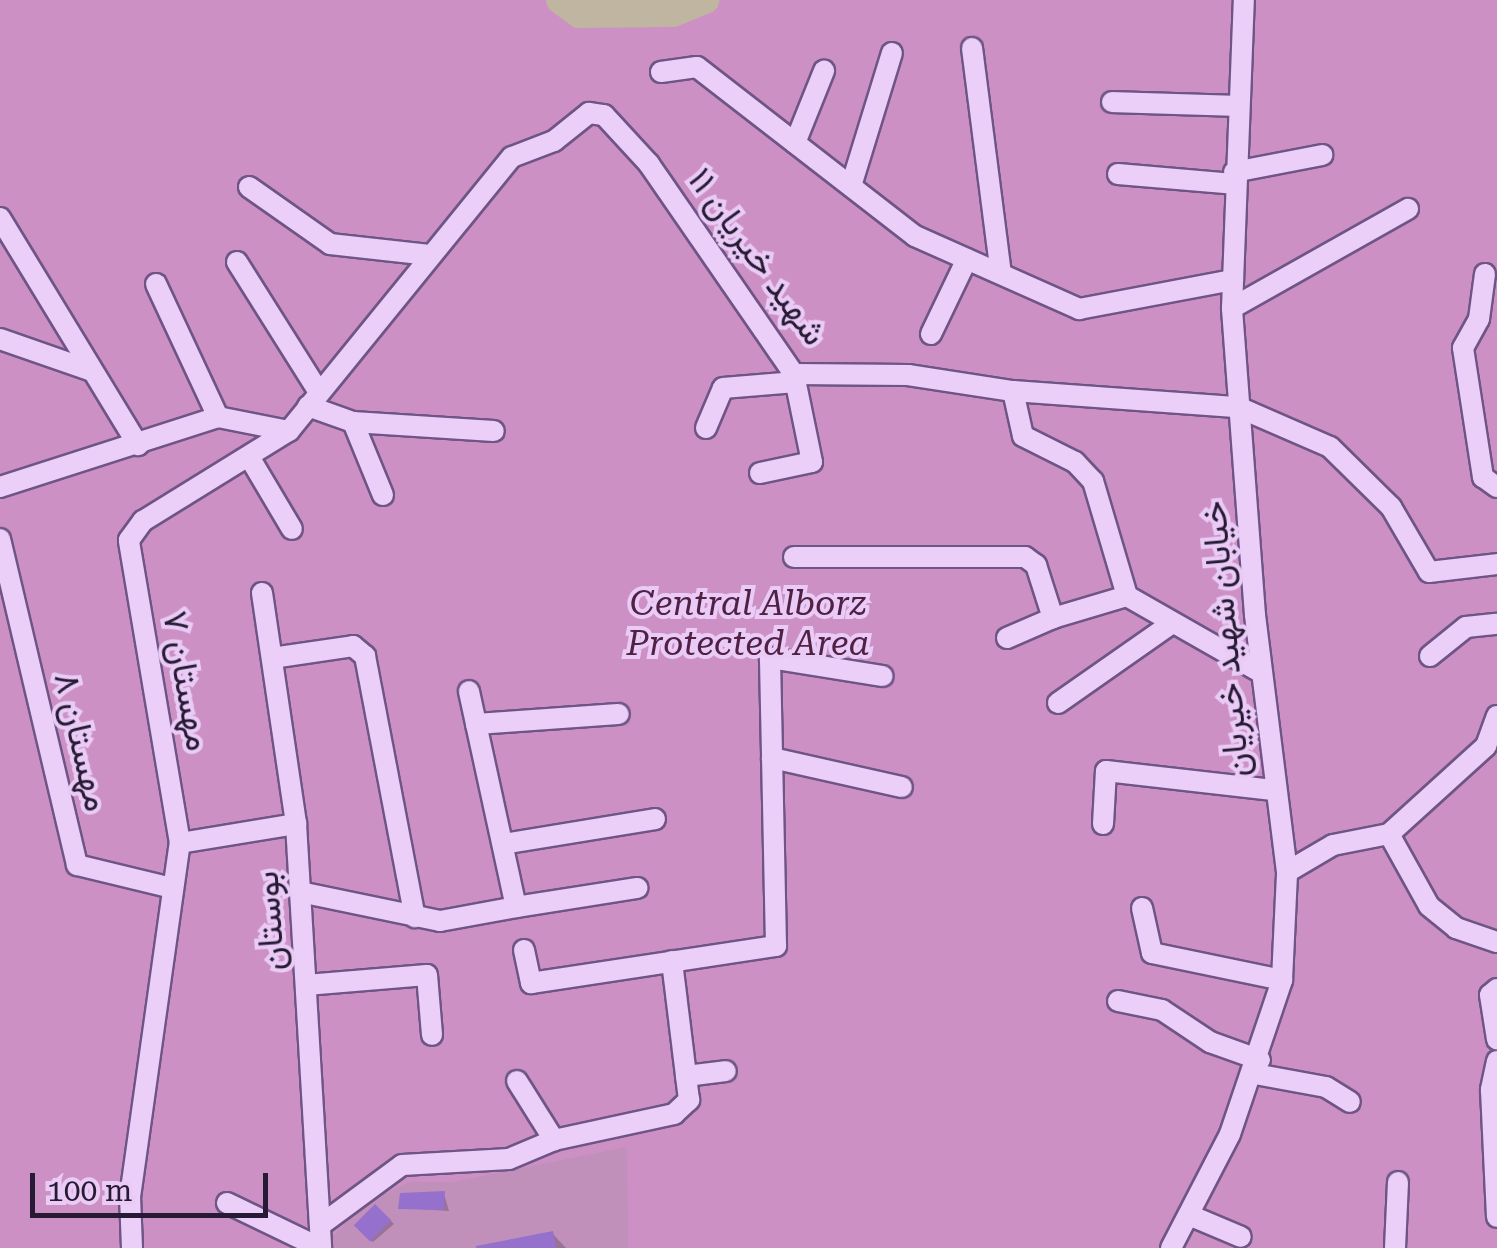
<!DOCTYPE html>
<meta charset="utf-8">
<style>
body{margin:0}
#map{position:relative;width:1497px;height:1248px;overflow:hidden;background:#debcee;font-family:"Roboto Serif",Vazirmatn,serif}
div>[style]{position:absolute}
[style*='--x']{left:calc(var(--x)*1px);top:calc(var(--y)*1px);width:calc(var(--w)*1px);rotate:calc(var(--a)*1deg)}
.green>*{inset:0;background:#cc90c5;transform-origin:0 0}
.cemetery>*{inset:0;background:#c090bb}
.shadow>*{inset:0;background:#0003}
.river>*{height:28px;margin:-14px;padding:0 14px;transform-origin:14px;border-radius:14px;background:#bfb5a0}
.building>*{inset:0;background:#9670cd;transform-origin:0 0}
.roads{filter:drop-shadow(2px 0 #6e5586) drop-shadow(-2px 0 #6e5586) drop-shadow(0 2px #6e5586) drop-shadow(0 -2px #6e5586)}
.minor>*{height:20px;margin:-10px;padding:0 10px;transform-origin:10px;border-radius:10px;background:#eccff9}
span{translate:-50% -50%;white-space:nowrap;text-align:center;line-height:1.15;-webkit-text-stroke:8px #e9cbf6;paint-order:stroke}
.street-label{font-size:35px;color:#271a34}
.park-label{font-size:35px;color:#512145;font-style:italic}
.scale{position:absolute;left:30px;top:1173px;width:238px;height:45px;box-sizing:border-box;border:5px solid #271a34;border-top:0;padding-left:12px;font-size:30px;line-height:35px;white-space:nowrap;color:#271a34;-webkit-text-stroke:8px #e9cbf6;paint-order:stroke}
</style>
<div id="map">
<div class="green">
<i style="left:0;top:0;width:1497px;height:1248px"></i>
</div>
<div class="cemetery">
<i style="clip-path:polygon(627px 1147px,628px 1248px,330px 1248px,329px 1239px,372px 1200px,409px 1182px,452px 1182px)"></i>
</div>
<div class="shadow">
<i style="clip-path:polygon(444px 1194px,449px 1211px,401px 1208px)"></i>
<i style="clip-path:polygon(380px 1210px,394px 1224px,373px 1242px,368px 1239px)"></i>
<i style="clip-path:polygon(553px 1234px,566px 1248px,479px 1248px)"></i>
</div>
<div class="river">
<i style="--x:560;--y:0;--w:24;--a:36"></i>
<i style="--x:579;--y:14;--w:94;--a:-0.6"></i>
<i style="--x:673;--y:13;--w:35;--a:-22"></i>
</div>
<div class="building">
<i style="clip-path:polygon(445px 1191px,444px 1210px,398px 1209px,400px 1193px)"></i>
<i style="left:375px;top:1204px;width:23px;height:30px;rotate:45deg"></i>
<i style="clip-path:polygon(553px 1231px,556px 1248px,476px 1248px,476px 1246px)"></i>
</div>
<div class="roads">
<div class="minor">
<i style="--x:972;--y:48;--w:227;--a:82.7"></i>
<i style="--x:661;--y:72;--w:36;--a:-8"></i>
<i style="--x:697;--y:67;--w:276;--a:37.8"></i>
<i style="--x:915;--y:236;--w:180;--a:24"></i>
<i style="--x:1079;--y:309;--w:157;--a:-10.7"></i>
<i style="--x:1112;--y:102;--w:126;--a:1.8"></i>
<i style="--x:795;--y:143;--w:78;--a:-68.1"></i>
<i style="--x:1234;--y:172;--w:90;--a:-10.9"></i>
<i style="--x:1118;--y:174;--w:116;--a:4.9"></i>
<i style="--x:851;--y:186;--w:139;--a:-72.9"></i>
<i style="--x:249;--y:187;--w:99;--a:35.1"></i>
<i style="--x:330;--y:244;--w:100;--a:6.3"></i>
<i style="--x:0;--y:218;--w:266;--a:58.7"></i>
<i style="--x:237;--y:262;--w:154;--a:57.8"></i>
<i style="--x:1485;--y:274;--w:45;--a:97.6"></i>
<i style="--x:1479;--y:319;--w:33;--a:119"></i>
<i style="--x:1463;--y:348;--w:131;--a:81.2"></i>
<i style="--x:1483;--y:477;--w:17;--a:36"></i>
<i style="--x:156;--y:284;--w:147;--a:65"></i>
<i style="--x:1232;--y:308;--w:202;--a:-29.4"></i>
<i style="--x:931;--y:334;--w:83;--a:-64.4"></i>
<i style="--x:0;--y:339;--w:97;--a:19.2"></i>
<i style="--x:1013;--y:391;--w:46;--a:77.5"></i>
<i style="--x:1023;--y:436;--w:58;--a:26.6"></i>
<i style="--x:1075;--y:462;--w:26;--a:47"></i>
<i style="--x:1093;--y:481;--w:120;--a:73.5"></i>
<i style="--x:308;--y:406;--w:48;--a:19.6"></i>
<i style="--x:353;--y:422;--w:141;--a:3.7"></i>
<i style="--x:353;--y:422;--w:79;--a:67.7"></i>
<i style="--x:706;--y:428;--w:43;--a:-67"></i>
<i style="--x:723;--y:388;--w:73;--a:-4.7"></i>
<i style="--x:251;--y:460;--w:80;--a:59.3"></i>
<i style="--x:760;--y:473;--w:53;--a:-11.9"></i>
<i style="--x:812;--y:462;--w:90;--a:-101.6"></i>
<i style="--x:0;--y:487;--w:229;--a:-17.8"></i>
<i style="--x:218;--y:417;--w:72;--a:11.2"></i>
<i style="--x:0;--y:539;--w:335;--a:76.7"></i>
<i style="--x:77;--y:865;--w:98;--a:13.6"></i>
<i style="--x:794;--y:557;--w:231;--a:0"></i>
<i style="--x:1025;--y:557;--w:14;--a:36"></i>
<i style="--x:1036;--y:565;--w:56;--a:72.2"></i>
<i style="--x:1053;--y:618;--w:77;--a:-16.6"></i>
<i style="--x:1127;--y:596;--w:155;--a:29.7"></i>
<i style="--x:262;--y:593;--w:233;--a:81.6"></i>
<i style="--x:296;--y:824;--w:425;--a:86.6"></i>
<i style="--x:1007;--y:638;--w:50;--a:-23.5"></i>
<i style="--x:1430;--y:656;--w:46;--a:-38.9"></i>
<i style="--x:1466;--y:627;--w:31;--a:-6"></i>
<i style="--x:272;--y:658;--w:82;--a:-8.4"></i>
<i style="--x:353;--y:646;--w:16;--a:40"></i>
<i style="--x:365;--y:656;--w:266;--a:79.2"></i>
<i style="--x:1058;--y:703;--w:138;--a:-35"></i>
<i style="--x:476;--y:724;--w:143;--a:-4"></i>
<i style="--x:772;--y:758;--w:133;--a:12.6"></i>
<i style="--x:1103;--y:824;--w:53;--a:-86.8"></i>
<i style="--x:1106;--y:771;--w:168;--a:6.5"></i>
<i style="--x:1389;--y:834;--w:82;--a:60.9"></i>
<i style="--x:1429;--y:906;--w:35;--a:39"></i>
<i style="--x:1456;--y:928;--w:43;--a:18.9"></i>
<i style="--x:180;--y:843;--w:118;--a:-9.3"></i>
<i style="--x:503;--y:844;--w:154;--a:-9.3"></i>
<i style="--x:1287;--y:872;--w:53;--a:-30.4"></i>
<i style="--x:1333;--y:845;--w:57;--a:-11.1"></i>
<i style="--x:1389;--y:834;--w:131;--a:-42.2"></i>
<i style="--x:1486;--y:746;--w:32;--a:-70"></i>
<i style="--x:300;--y:892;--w:143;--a:11.7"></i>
<i style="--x:440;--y:921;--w:77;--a:-10.4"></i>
<i style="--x:516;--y:907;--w:221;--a:-102.3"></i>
<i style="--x:516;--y:907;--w:123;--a:-8.9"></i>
<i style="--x:1142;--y:908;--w:46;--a:77.5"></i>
<i style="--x:1152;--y:953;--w:133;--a:11.7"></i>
<i style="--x:524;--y:950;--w:34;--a:78"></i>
<i style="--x:531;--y:983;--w:248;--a:-8.6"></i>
<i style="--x:776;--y:946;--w:288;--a:-91.2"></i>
<i style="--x:770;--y:658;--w:114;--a:9.1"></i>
<i style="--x:306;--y:985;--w:121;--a:-4.7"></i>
<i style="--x:427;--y:975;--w:60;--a:85.2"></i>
<i style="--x:1497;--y:989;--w:9;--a:139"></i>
<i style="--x:1490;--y:995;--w:45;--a:81"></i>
<i style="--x:1118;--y:1001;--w:45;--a:11.6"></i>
<i style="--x:1162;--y:1010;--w:58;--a:33.7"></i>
<i style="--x:1210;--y:1042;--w:53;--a:19.8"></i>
<i style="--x:1497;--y:1061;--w:30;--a:102"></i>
<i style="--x:1491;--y:1090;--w:127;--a:87.3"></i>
<i style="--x:1255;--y:1074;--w:72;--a:10.4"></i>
<i style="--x:1326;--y:1087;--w:28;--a:32"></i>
<i style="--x:686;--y:1076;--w:40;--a:-7.1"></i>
<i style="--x:517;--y:1081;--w:70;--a:57.9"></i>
<i style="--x:227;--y:1203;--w:103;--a:25.8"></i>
<i style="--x:1189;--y:1215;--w:56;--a:22.9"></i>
<i style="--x:322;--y:1224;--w:99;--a:-36.4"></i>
<i style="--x:402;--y:1165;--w:107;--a:-3.2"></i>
<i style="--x:509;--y:1159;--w:49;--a:-22.9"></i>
<i style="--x:554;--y:1140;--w:123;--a:-12.2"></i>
<i style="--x:674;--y:1114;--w:21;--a:-43"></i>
<i style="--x:689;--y:1100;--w:140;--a:-97"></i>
<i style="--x:132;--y:1248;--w:51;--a:-92.2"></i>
<i style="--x:130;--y:1197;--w:358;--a:-82"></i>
<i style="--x:180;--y:843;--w:307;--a:-99.6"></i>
<i style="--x:129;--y:540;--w:24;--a:-54"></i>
<i style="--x:143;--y:521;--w:172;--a:-31.7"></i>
<i style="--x:289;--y:431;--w:353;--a:-50.9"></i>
<i style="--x:512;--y:157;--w:45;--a:-20.9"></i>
<i style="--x:554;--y:141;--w:45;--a:-38.7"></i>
<i style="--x:589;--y:113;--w:15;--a:8"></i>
<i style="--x:604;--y:115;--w:67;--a:47.4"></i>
<i style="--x:649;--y:164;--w:255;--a:55.4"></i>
<i style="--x:794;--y:374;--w:114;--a:0.5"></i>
<i style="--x:908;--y:375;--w:106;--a:8.7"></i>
<i style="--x:1013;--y:391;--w:226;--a:4.1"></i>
<i style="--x:1238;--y:407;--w:100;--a:23.5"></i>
<i style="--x:1330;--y:447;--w:86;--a:44.5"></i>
<i style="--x:1391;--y:507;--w:75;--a:59.7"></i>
<i style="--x:1429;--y:572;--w:68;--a:-6.7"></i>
<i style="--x:1171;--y:1248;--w:128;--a:-62.6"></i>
<i style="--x:1230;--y:1134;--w:163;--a:-71.3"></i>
<i style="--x:1282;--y:980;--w:108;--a:-87.3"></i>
<i style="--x:1287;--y:872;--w:259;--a:-97.1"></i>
<i style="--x:1255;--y:615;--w:308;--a:-94.3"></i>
<i style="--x:1232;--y:308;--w:308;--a:-87.8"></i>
<i style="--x:1395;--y:1248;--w:66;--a:-87.4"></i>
</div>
</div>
<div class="street-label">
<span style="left:757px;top:257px;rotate:54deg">شهید خیریان ۱۱</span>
<span style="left:1226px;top:639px;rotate:-95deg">خیابان شهید خیریان</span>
<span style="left:186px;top:681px;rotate:80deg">مهستان ۷</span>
<span style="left:81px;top:742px;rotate:77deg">مهستان ۸</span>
<span style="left:270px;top:921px;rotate:-94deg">بوستان</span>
</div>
<div class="park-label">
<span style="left:748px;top:624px">Central Alborz<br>Protected Area</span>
</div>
<div class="scale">100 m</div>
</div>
